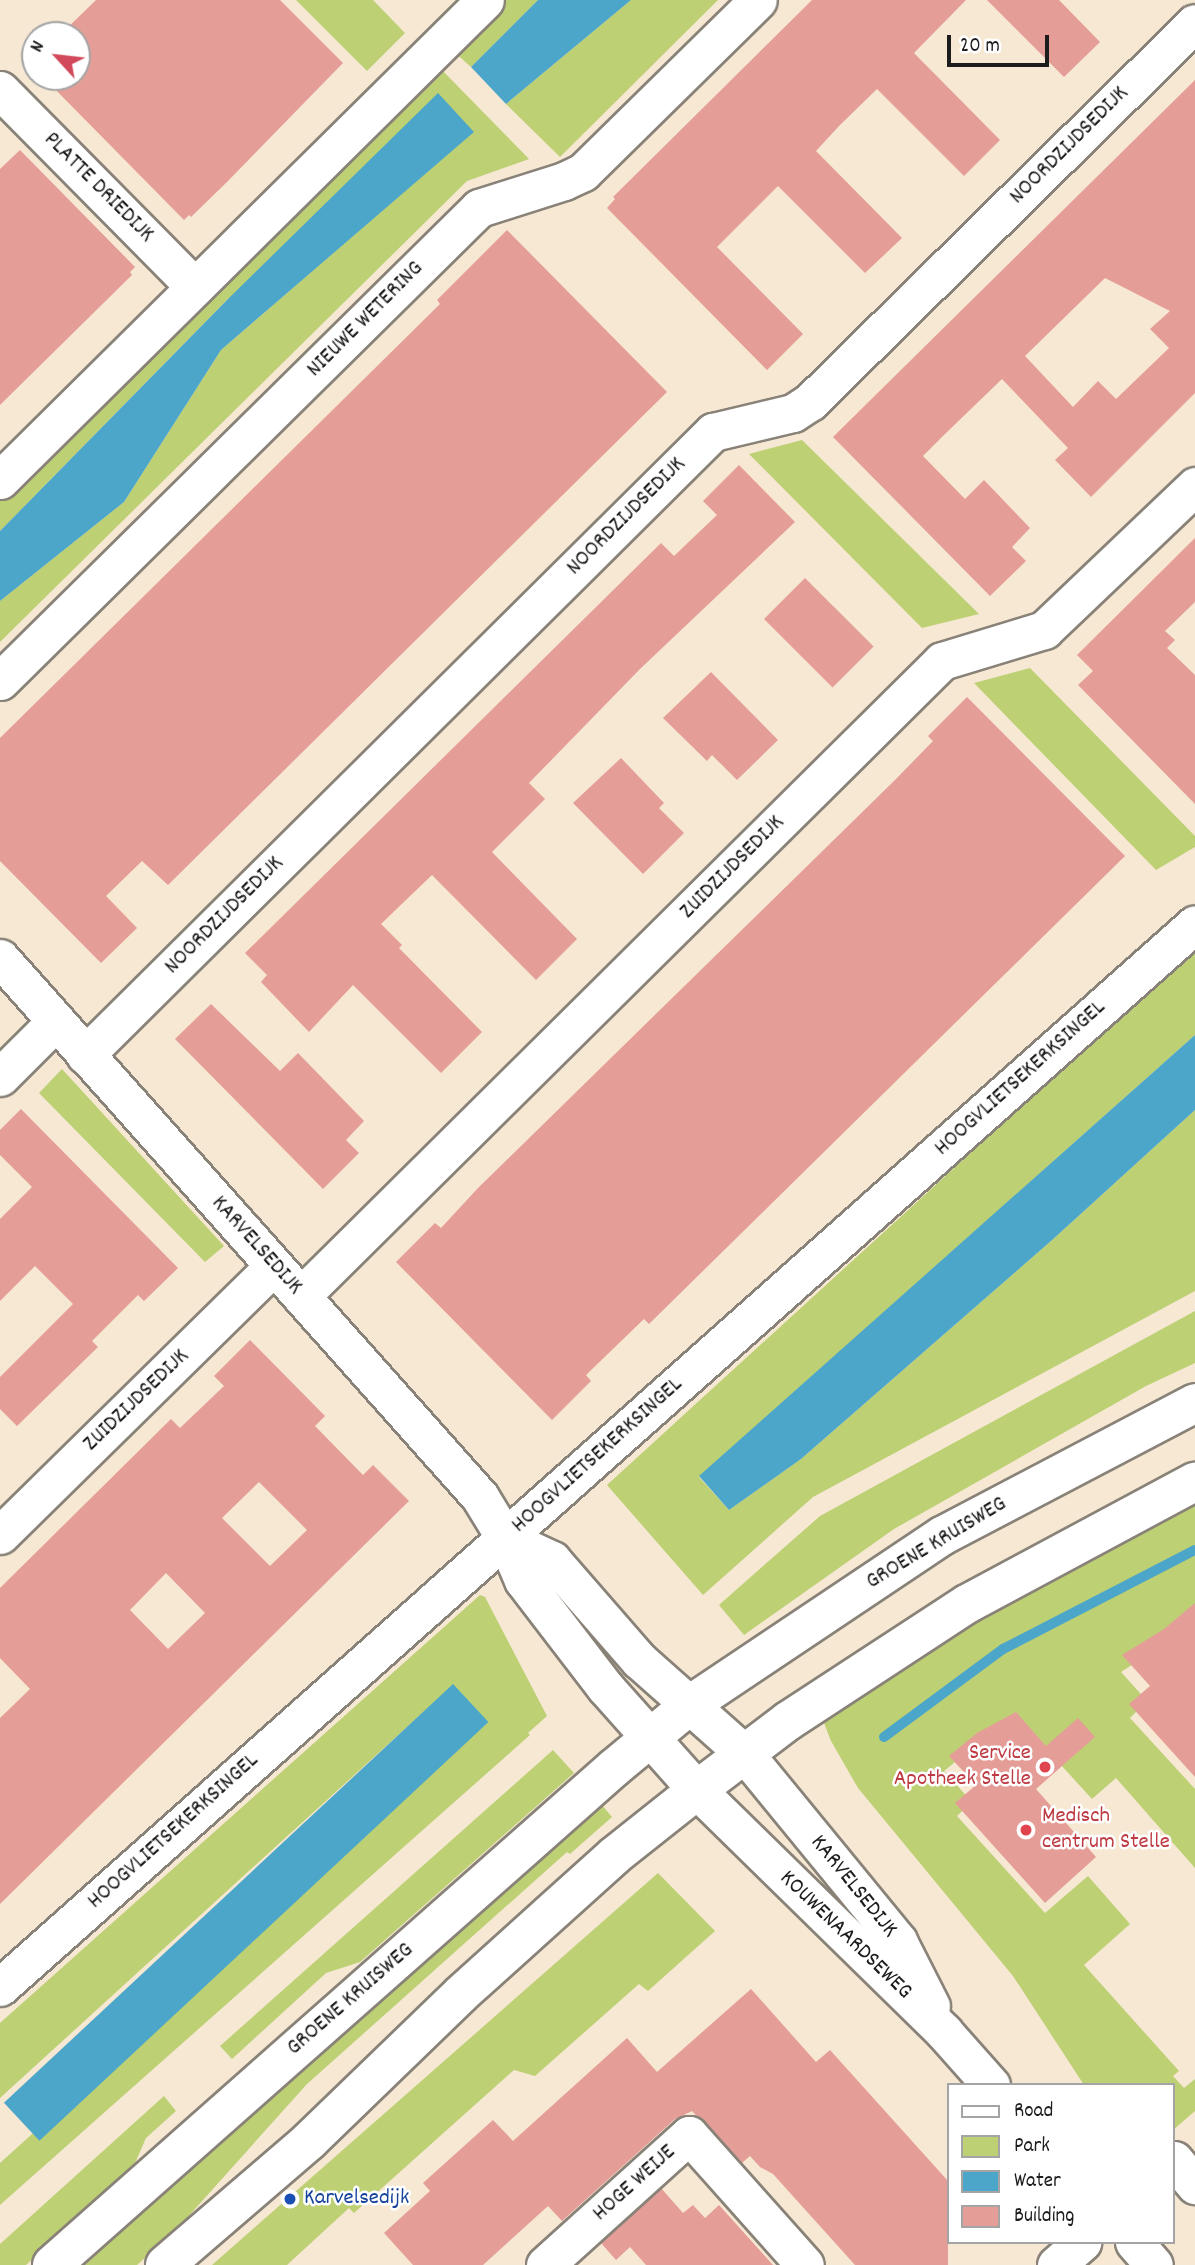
<!DOCTYPE html>
<style>
body{margin:0}
#map{position:relative;width:1195px;height:2265px;overflow:hidden;background:#f6e8d3;font-family:Dekko,sans-serif}
div>[style]{position:absolute}
[style*='--x']{left:calc(var(--x)*1px);top:calc(var(--y)*1px);width:calc(var(--w)*1px);rotate:calc(var(--a)*1deg)}
.green>*{inset:0;background:#bdd074}
.water>*{inset:0;background:#4ca6c9;transform-origin:0 0}
.stream>*{height:10px;margin:-5px;padding:0 5px;transform-origin:5px;border-radius:5px;background:#4ca6c9}
.building>*{inset:0;background:#e59d97;transform-origin:0 0}
.roads{filter:drop-shadow(2px 0 #898278) drop-shadow(-2px 0 #898278) drop-shadow(0 2px #898278) drop-shadow(0 -2px #898278)}
.minor>*{height:37px;margin:-18.5px;padding:0 18.5px;transform-origin:18.5px;border-radius:18.5px;background:#fff}
.primary>*{height:38px;margin:-19px;padding:0 19px;transform-origin:19px;border-radius:19px;background:#fff}
.dots>*{width:19px;height:19px;translate:-50% -50%;box-sizing:border-box;border:4px solid #fff;border-radius:50%}
span{translate:-50% -50%;white-space:nowrap;text-align:center;line-height:1.15;-webkit-text-stroke:5px #fff;paint-order:stroke}
.street-label{font-size:23px;color:#1c1c1c}
.health-label{font-size:23px;color:#be3a42}
.right{translate:-100% -50%;text-align:right}
.left{translate:0 -50%;text-align:left}
.transit-label{font-size:23px;color:#164399}
.legend{position:absolute;left:947px;top:2083px;width:228px;height:161px;box-sizing:border-box;background:#fff;border:2px solid #a4a4a4;margin:0;padding:9px 12px;list-style:none;font-size:21px;color:#1c1c1c}
.legend li{display:flex;align-items:center;gap:14px;height:35px}
.legend b{width:35px;border:2px solid #a4a4a4}
.north{position:absolute;left:21px;top:21px;width:70px;height:70px;box-sizing:border-box;background:#fff;border:2px solid #a4a4a4;border-radius:50%;rotate:297deg;font-size:19px;font-weight:700;line-height:28px;text-align:center;color:#1c1c1c}
.north::after{content:'';display:block;margin:auto;width:24px;height:32px;background:#d1495b;clip-path:polygon(50% 0,100% 100%,50% 72%,0 100%)}
.scale{position:absolute;left:947px;top:35px;width:102px;height:32px;box-sizing:border-box;border:4px solid #1c1c1c;border-top:0;padding-left:9px;font-size:21px;line-height:24px;white-space:nowrap;color:#1c1c1c;-webkit-text-stroke:5px #fff;paint-order:stroke}
</style>
<div id="map">
<div class="green">
<i style="clip-path:polygon(296px 0,373px 0,405px 33px,367px 71px)"></i>
<i style="clip-path:polygon(501px 0,538px 0,471px 67px,451px 49px)"></i>
<i style="clip-path:polygon(631px 0,718px 0,560px 157px,506px 104px)"></i>
<i style="clip-path:polygon(437px 65px,529px 159px,467px 181px,0 642px,0 601px,124px 502px,221px 350px,473px 132px,228px 299px,0 531px,0 496px)"></i>
<i style="clip-path:polygon(802px 440px,979px 614px,922px 628px,749px 454px)"></i>
<i style="clip-path:polygon(1030px 668px,1195px 836px,1195px 847px,1156px 870px,974px 683px)"></i>
<i style="clip-path:polygon(1195px 948px,1195px 1035px,699px 1477px,729px 1510px,801px 1459px,1051px 1241px,1195px 1110px,1195px 1291px,813px 1497px,703px 1595px,607px 1485px)"></i>
<i style="clip-path:polygon(62px 1069px,224px 1246px,205px 1262px,39px 1093px)"></i>
<i style="clip-path:polygon(1195px 1311px,1195px 1363px,1146px 1386px,894px 1529px,744px 1635px,719px 1605px,820px 1516px)"></i>
<i style="clip-path:polygon(1195px 1499px,1195px 1624px,1121px 1672px,1147px 1701px,1130px 1718px,1195px 1789px,1195px 1868px,1116px 1778px,1092px 1799px,1019px 1719px,982px 1740px,944px 1771px,972px 1802px,957px 1816px,1045px 1913px,1088px 1876px,1130px 1924px,1084px 1965px,1179px 2071px,1173px 2076px,1184px 2088px,1195px 2079px,1195px 2111px,1172px 2131px,1172px 2085px,1084px 2085px,1013px 1976px,858px 1788px,831px 1741px,824px 1723px,977px 1620px)"></i>
<i style="clip-path:polygon(480px 1595px,485px 1597px,547px 1716px,528px 1733px,530px 1735px,0 2205px,0 2163px,488px 1722px,453px 1685px,0 2098px,0 2023px)"></i>
<i style="clip-path:polygon(553px 1750px,574px 1773px,360px 1962px,326px 1973px,232px 2059px,220px 2046px)"></i>
<i style="clip-path:polygon(601px 1804px,612px 1817px,570px 1854px,567px 1852px,307px 2084px,177px 2229px,137px 2265px,81px 2265px)"></i>
<i style="clip-path:polygon(658px 1873px,715px 1931px,648px 1991px,639px 1984px,535px 2076px,514px 2070px,354px 2213px,349px 2208px,287px 2265px,212px 2265px)"></i>
<i style="clip-path:polygon(164px 2096px,176px 2111px,146px 2138px,132px 2170px,26px 2265px,0 2265px,0 2244px)"></i>
</div>
<div class="water">
<i style="clip-path:polygon(538px 0,631px 0,506px 104px,471px 67px)"></i>
<i style="clip-path:polygon(438px 93px,474px 132px,221px 350px,124px 502px,0 601px,0 531px,228px 299px)"></i>
<i style="clip-path:polygon(1195px 1035px,1195px 1110px,1051px 1241px,801px 1459px,729px 1510px,699px 1476px)"></i>
<i style="left:453px;top:1684px;width:52px;height:614px;rotate:47deg"></i>
</div>
<div class="stream">
<i style="--x:884;--y:1737;--w:148;--a:-36.5"></i>
<i style="--x:1003;--y:1649;--w:216;--a:-27.3"></i>
</div>
<div class="building">
<i style="clip-path:polygon(96px 0,280px 0,343px 63px,228px 181px,191px 217px,189px 215px,184px 220px,43px 77px,77px 77px,77px 35px,60px 35px)"></i>
<i style="clip-path:polygon(812px 0,966px 0,914px 53px,1000px 140px,964px 176px,877px 89px,839px 126px,816px 151px,902px 238px,865px 273px,778px 186px,717px 247px,803px 334px,767px 370px,607px 208px,615px 199px,613px 197px)"></i>
<i style="clip-path:polygon(987px 0,1059px 0,1100px 42px,1064px 77px)"></i>
<i style="clip-path:polygon(evenodd,1195px 80px,1195px 393px,1091px 497px,1055px 460px,1068px 448px,1002px 379px,945px 434px,923px 456px,965px 499px,984px 480px,1030px 528px,1012px 547px,1026px 561px,990px 596px,833px 437px,1195px 80px,1105px 278px,1170px 311px,1150px 329px,1169px 348px,1116px 399px,1098px 381px,1073px 407px,1025px 356px,1105px 278px)"></i>
<i style="clip-path:polygon(20px 150px,135px 267px,130px 272px,132px 275px,0 405px,0 169px)"></i>
<i style="clip-path:polygon(507px 230px,667px 392px,168px 885px,142px 861px,106px 896px,137px 928px,101px 963px,0 861px,0 738px,440px 304px,437px 300px)"></i>
<i style="clip-path:polygon(739px 465px,795px 522px,640px 669px,529px 783px,545px 799px,492px 852px,577px 939px,536px 980px,432px 875px,381px 924px,402px 945px,399px 948px,482px 1032px,441px 1073px,353px 985px,309px 1032px,261px 982px,267px 975px,245px 953px,661px 543px,674px 556px,717px 515px,703px 501px)"></i>
<i style="clip-path:polygon(1195px 538px,1195px 602px,1165px 631px,1175px 640px,1167px 648px,1195px 675px,1195px 804px,1078px 685px,1093px 671px,1077px 655px)"></i>
<i style="left:805px;top:578px;width:97px;height:58px;rotate:45deg"></i>
<i style="clip-path:polygon(711px 672px,778px 740px,737px 780px,712px 755px,707px 761px,663px 718px)"></i>
<i style="clip-path:polygon(967px 697px,1125px 856px,649px 1324px,644px 1319px,586px 1375px,591px 1381px,552px 1420px,396px 1262px,435px 1223px,441px 1228px,478px 1188px,895px 780px,933px 741px,928px 736px)"></i>
<i style="clip-path:polygon(621px 758px,664px 803px,659px 808px,684px 833px,643px 874px,573px 803px)"></i>
<i style="clip-path:polygon(211px 1004px,280px 1071px,298px 1053px,364px 1121px,346px 1140px,359px 1153px,323px 1189px,175px 1039px)"></i>
<i style="clip-path:polygon(21px 1109px,178px 1268px,144px 1301px,138px 1295px,92px 1341px,98px 1347px,17px 1426px,0 1409px,0 1377px,73px 1304px,35px 1266px,0 1301px,0 1219px,32px 1187px,0 1155px,0 1130px)"></i>
<i style="clip-path:polygon(evenodd,250px 1340px,325px 1416px,315px 1426px,363px 1475px,373px 1465px,409px 1501px,0 1904px,0 1718px,30px 1689px,0 1658px,0 1588px,171px 1419px,180px 1428px,224px 1386px,214px 1376px,250px 1340px,259px 1482px,307px 1530px,270px 1566px,222px 1518px,259px 1482px,250px 1340px,166px 1573px,205px 1613px,168px 1649px,130px 1610px,166px 1573px)"></i>
<i style="clip-path:polygon(1195px 1603px,1195px 1777px,1129px 1704px,1150px 1686px,1122px 1655px,1164px 1629px)"></i>
<i style="clip-path:polygon(1016px 1712px,1046px 1746px,1078px 1718px,1095px 1737px,1036px 1789px,1096px 1857px,1045px 1903px,955px 1803px,976px 1785px,949px 1756px,977px 1733px)"></i>
<i style="clip-path:polygon(751px 1989px,816px 2062px,830px 2050px,948px 2181px,948px 2265px,855px 2265px,773px 2174px,760px 2167px,750px 2156px,742px 2163px,692px 2111px,675px 2119px,562px 2221px,548px 2206px,483px 2265px,413px 2265px,384px 2233px,430px 2191px,423px 2183px,493px 2120px,513px 2141px,627px 2038px,657px 2072px)"></i>
<i style="clip-path:polygon(661px 2188px,683px 2213px,693px 2205px,705px 2218px,719px 2205px,773px 2265px,646px 2265px,630px 2247px,616px 2260px,601px 2243px)"></i>
</div>
<div class="roads">
<div class="minor">
<i style="--x:0;--y:90;--w:277;--a:45.3"></i>
<i style="--x:0;--y:480;--w:682;--a:-44.7"></i>
<i style="--x:0;--y:681;--w:673;--a:-44.64"></i>
<i style="--x:479;--y:208;--w:89;--a:-17.6"></i>
<i style="--x:564;--y:181;--w:21;--a:-25"></i>
<i style="--x:583;--y:172;--w:245;--a:-44.5"></i>
<i style="--x:0;--y:958;--w:722;--a:48.31"></i>
<i style="--x:480;--y:1497;--w:48;--a:58.6"></i>
<i style="--x:505;--y:1538;--w:46;--a:66.8"></i>
<i style="--x:523;--y:1580;--w:136;--a:52.5"></i>
<i style="--x:606;--y:1688;--w:137;--a:48.3"></i>
<i style="--x:697;--y:1790;--w:346;--a:44.4"></i>
<i style="--x:944;--y:2032;--w:71;--a:48.4"></i>
<i style="--x:85;--y:1055;--w:885;--a:-44.77"></i>
<i style="--x:713;--y:432;--w:82;--a:-13.4"></i>
<i style="--x:793;--y:413;--w:20;--a:-33"></i>
<i style="--x:810;--y:402;--w:540;--a:-44.55"></i>
<i style="--x:0;--y:1077;--w:79;--a:-45"></i>
<i style="--x:301;--y:1296;--w:902;--a:-44.73"></i>
<i style="--x:942;--y:661;--w:107;--a:-16.9"></i>
<i style="--x:1044;--y:630;--w:209;--a:-43.6"></i>
<i style="--x:0;--y:1535;--w:384;--a:-44.5"></i>
<i style="--x:505;--y:1538;--w:52;--a:25.1"></i>
<i style="--x:552;--y:1560;--w:133;--a:49"></i>
<i style="--x:639;--y:1660;--w:142;--a:41.6"></i>
<i style="--x:745;--y:1754;--w:242;--a:50.7"></i>
<i style="--x:898;--y:1941;--w:73;--a:63.1"></i>
<i style="--x:0;--y:1987;--w:1599;--a:-41.65"></i>
<i style="--x:1174;--y:2160;--w:33;--a:50"></i>
<i style="--x:1134;--y:2242;--w:30;--a:49"></i>
<i style="--x:545;--y:2265;--w:194;--a:-42.1"></i>
<i style="--x:689;--y:2135;--w:174;--a:48.3"></i>
<i style="--x:1056;--y:2265;--w:35;--a:-41"></i>
</div>
<div class="primary">
<i style="--x:52;--y:2265;--w:750;--a:-41.49"></i>
<i style="--x:614;--y:1768;--w:100;--a:-39.7"></i>
<i style="--x:691;--y:1704;--w:302;--a:-33.8"></i>
<i style="--x:942;--y:1536;--w:286;--a:-27.7"></i>
<i style="--x:165;--y:2265;--w:190;--a:-40.7"></i>
<i style="--x:309;--y:2141;--w:211;--a:-44"></i>
<i style="--x:461;--y:1994;--w:206;--a:-42"></i>
<i style="--x:614;--y:1856;--w:106;--a:-38.5"></i>
<i style="--x:697;--y:1790;--w:114;--a:-37.2"></i>
<i style="--x:788;--y:1721;--w:214;--a:-33.2"></i>
<i style="--x:967;--y:1604;--w:259;--a:-28.2"></i>
</div>
</div>
<div class="dots">
<i style="left:1045px;top:1767px;background:#e0444e"></i>
<i style="left:1026px;top:1830px;background:#e0444e"></i>
<i style="left:290px;top:2199px;background:#1a4fb4"></i>
</div>
<div class="street-label">
<span style="left:1070px;top:146px;rotate:-45deg">NOORDZIJDSEDIJK</span>
<span style="left:98px;top:188px;rotate:45deg">PLATTE DRIEDIJK</span>
<span style="left:366px;top:320px;rotate:-45deg">NIEUWE WETERING</span>
<span style="left:627px;top:517px;rotate:-45deg">NOORDZIJDSEDIJK</span>
<span style="left:733px;top:868px;rotate:-45deg">ZUIDZIJDSEDIJK</span>
<span style="left:225px;top:916px;rotate:-45deg">NOORDZIJDSEDIJK</span>
<span style="left:1021px;top:1079px;rotate:-42deg">HOOGVLIETSEKERKSINGEL</span>
<span style="left:256px;top:1246px;rotate:48deg">KARVELSEDIJK</span>
<span style="left:137px;top:1401px;rotate:-44deg">ZUIDZIJDSEDIJK</span>
<span style="left:598px;top:1456px;rotate:-42deg">HOOGVLIETSEKERKSINGEL</span>
<span style="left:937px;top:1544px;rotate:-31deg">GROENE KRUISWEG</span>
<span style="left:174px;top:1832px;rotate:-42deg">HOOGVLIETSEKERKSINGEL</span>
<span style="left:853px;top:1887px;rotate:51deg">KARVELSEDIJK</span>
<span style="left:845px;top:1936px;rotate:44deg">KOUWENAARDSEWEG</span>
<span style="left:351px;top:2000px;rotate:-41deg">GROENE KRUISWEG</span>
<span style="left:635px;top:2184px;rotate:-42deg">HOGE WEIJE</span>
</div>
<div class="health-label">
<span class="right" style="left:1031px;top:1767px">Service<br>Apotheek Stelle</span>
<span class="left" style="left:1042px;top:1830px">Medisch<br>centrum Stelle</span>
</div>
<div class="transit-label">
<span class="left" style="left:304px;top:2199px">Karvelsedijk</span>
</div>
<ul class="legend">
<li><b style="height:9px;background:#fff"></b>Road</li>
<li><b style="height:19px;background:#bdd074"></b>Park</li>
<li><b style="height:19px;background:#4ca6c9"></b>Water</li>
<li><b style="height:19px;background:#e59d97"></b>Building</li>
</ul>
<div class="north">N</div>
<div class="scale">20 m</div>
</div>
